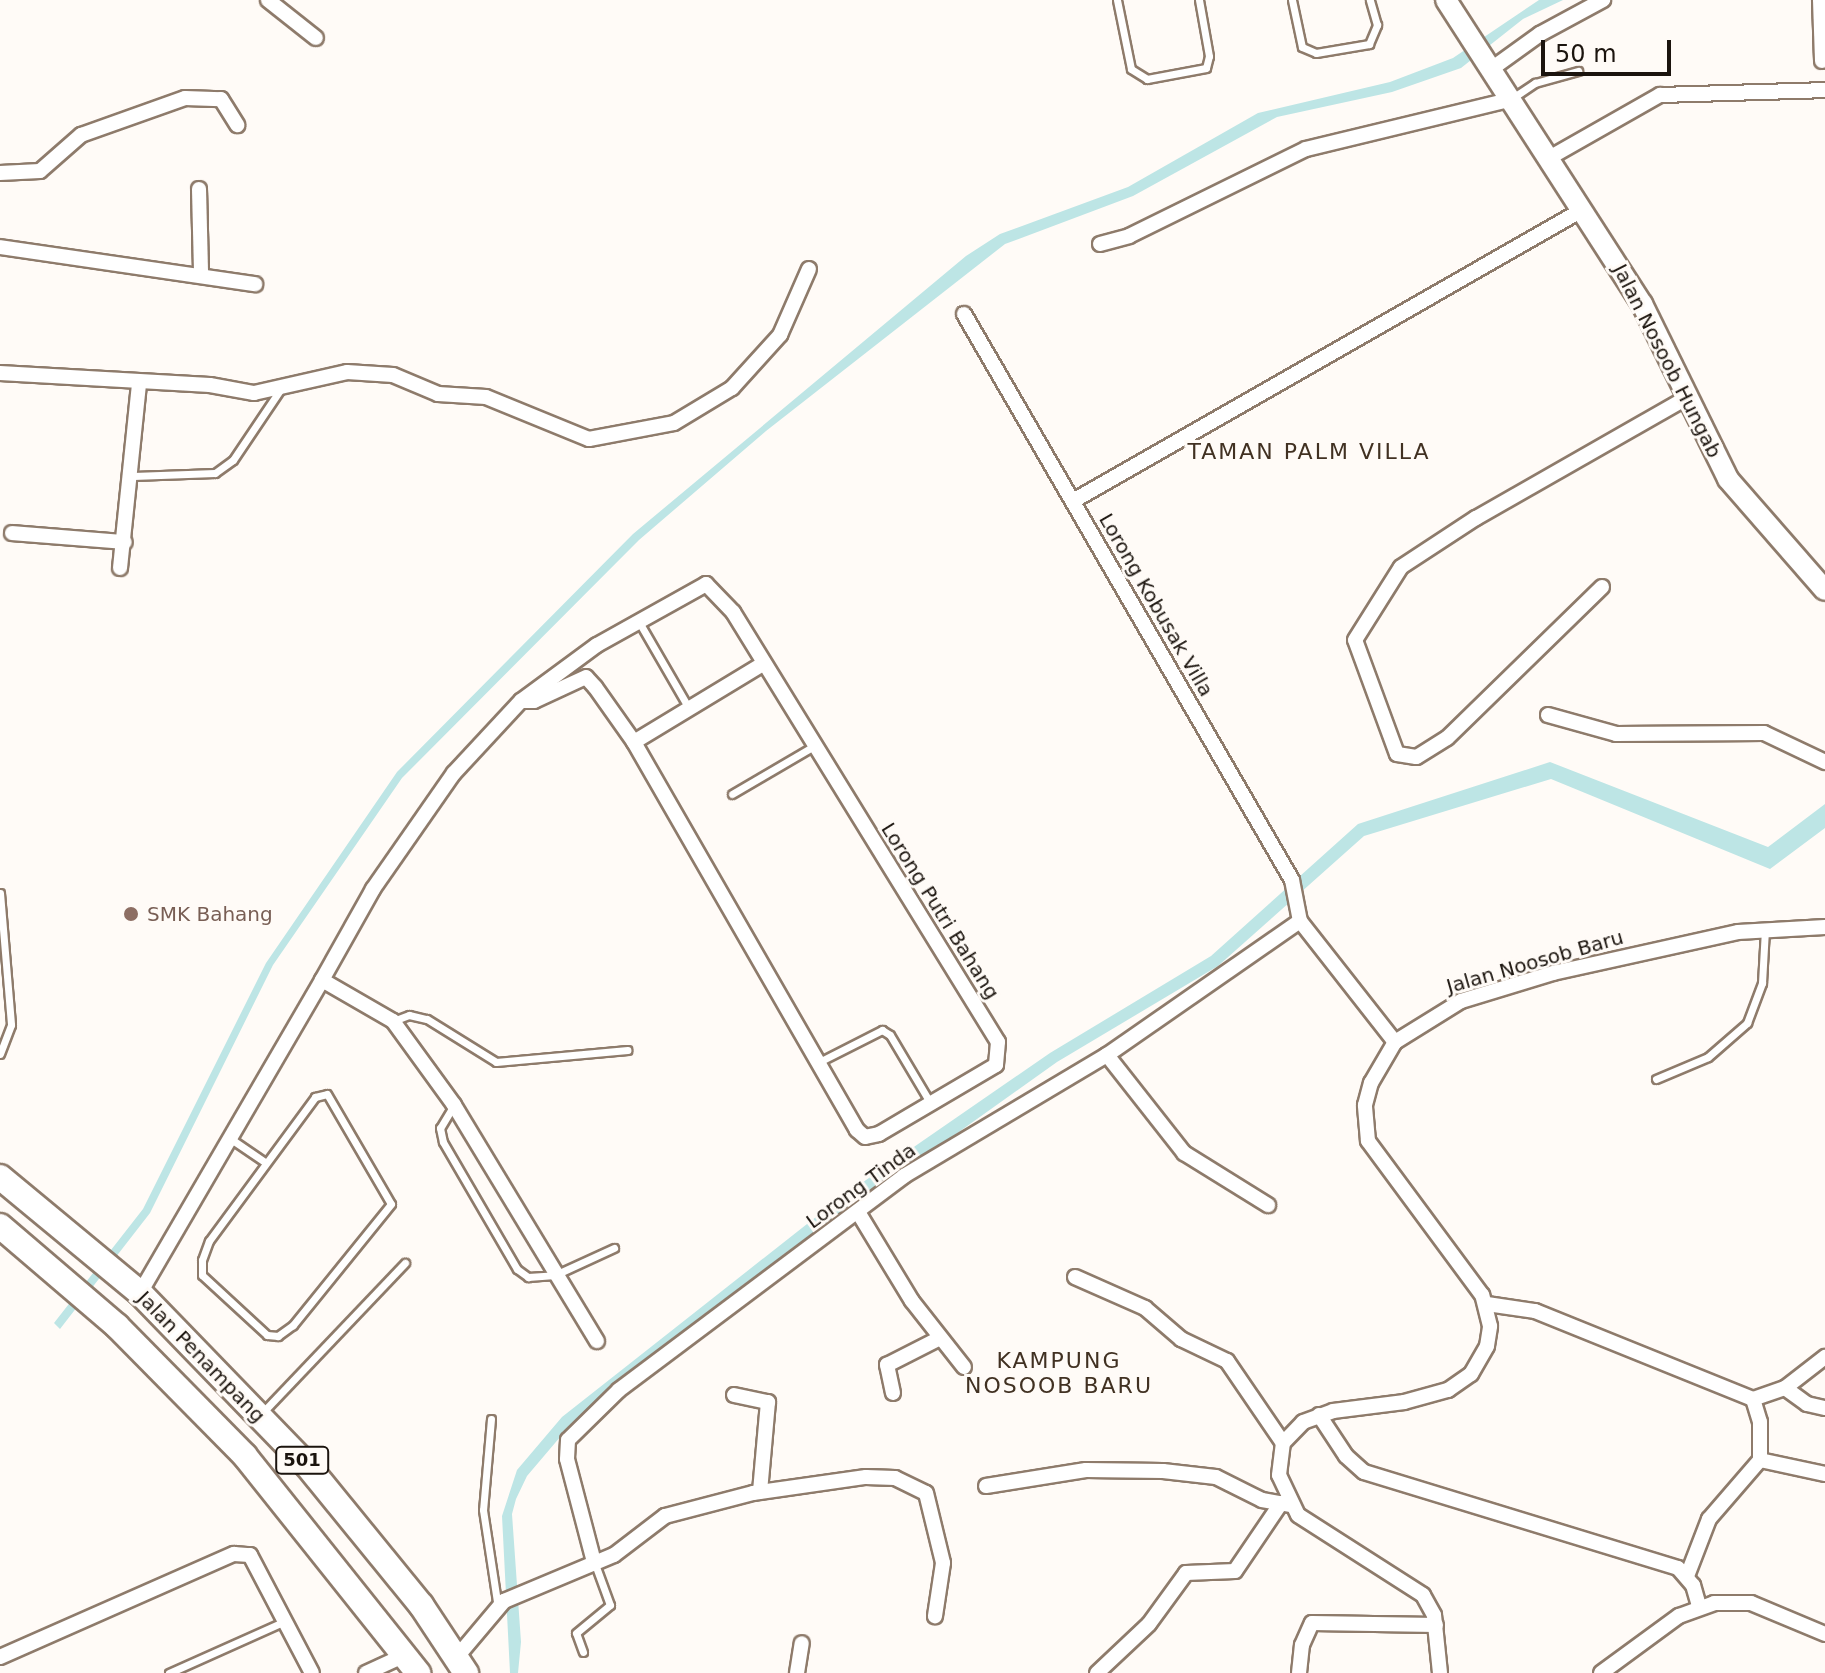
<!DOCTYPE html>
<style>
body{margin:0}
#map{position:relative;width:1825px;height:1673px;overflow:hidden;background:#fffbf7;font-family:"DejaVu Sans",sans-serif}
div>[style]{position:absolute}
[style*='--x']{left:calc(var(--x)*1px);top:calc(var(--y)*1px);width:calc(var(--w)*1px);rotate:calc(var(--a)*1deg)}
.water>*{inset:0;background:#bde5e5}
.roads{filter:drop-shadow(2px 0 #8e7b6b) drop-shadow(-2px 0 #8e7b6b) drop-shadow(0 2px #8e7b6b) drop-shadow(0 -2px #8e7b6b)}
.service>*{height:7px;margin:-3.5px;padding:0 3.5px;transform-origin:3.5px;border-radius:3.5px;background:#fff}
.minor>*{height:14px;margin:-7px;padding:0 7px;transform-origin:7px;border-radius:7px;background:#fff}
.secondary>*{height:20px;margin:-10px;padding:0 10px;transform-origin:10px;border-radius:10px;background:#fff}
.primary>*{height:24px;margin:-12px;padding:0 12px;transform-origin:12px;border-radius:12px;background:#fff}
.dots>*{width:22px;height:22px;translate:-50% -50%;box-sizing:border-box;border:4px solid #fffbf7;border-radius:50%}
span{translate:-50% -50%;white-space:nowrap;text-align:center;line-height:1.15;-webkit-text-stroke:6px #fffbf7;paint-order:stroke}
.shield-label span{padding:2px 6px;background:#fffbf7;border:2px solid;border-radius:6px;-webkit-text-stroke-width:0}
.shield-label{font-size:18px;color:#1b140e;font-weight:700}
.street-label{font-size:20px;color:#1b140e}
.education-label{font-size:20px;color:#785e54}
.left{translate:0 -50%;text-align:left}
.neighbourhood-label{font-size:22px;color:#413122;letter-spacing:2px}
.scale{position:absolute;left:1541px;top:40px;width:130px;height:36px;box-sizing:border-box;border:4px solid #1b140e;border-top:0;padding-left:10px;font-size:24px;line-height:28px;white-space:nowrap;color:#1b140e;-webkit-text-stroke:6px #fffbf7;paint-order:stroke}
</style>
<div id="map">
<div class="water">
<i style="clip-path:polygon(1539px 0,1563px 0,1523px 19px,1461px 68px,1392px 92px,1277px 117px,1133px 196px,1005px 244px,766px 431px,639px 540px,402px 778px,273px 965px,150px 1213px,60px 1329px,54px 1323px,143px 1209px,266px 963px,397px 772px,633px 534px,966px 256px,1000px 234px,1128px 187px,1258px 113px,1390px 82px,1453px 58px)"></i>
<i style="clip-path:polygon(1550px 762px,1768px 847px,1825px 804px,1825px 828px,1770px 869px,1551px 779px,1364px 836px,1218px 966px,1057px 1062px,848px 1211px,572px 1423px,527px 1476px,516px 1499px,512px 1514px,521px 1642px,518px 1673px,510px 1673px,502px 1516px,517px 1470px,562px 1417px,840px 1198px,1050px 1053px,1211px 956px,1358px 824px)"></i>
</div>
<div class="roads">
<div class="service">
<i style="--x:1117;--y:0;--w:70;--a:78.5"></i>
<i style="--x:1131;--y:69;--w:19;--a:32"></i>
<i style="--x:1147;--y:79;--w:60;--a:-10.6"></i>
<i style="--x:1206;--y:68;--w:12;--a:-76"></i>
<i style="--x:1209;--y:56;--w:57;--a:-100.1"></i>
<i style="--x:1292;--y:0;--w:48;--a:78"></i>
<i style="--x:1302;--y:47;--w:15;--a:23"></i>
<i style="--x:1316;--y:53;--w:54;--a:-9.6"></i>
<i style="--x:1369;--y:44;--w:21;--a:-67"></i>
<i style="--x:1377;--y:25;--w:26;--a:-106"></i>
<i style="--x:1511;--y:99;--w:29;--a:-34"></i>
<i style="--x:1535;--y:83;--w:45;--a:-15.6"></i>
<i style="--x:133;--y:476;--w:82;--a:-2.1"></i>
<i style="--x:215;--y:473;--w:22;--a:-36"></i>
<i style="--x:233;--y:460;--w:84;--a:-56.1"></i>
<i style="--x:639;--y:622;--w:98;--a:60"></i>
<i style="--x:732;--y:794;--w:93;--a:-30.4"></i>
<i style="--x:0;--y:893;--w:132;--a:85.2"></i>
<i style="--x:11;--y:1025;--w:31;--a:111"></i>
<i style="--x:393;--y:1021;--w:17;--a:-21"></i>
<i style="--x:409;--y:1015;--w:18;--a:13"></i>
<i style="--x:427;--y:1019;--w:81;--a:31.9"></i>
<i style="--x:496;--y:1062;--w:132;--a:-5.2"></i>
<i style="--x:819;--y:1062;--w:71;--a:-26.9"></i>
<i style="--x:882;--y:1030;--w:9;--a:32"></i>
<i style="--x:890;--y:1035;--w:80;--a:59.3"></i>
<i style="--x:1656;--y:1079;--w:56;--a:-22.9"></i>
<i style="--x:1708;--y:1057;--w:52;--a:-41.1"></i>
<i style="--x:1747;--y:1023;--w:43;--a:-69.4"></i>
<i style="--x:1762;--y:983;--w:53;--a:-86.8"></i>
<i style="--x:327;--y:1094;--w:127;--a:59.8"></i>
<i style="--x:391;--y:1204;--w:156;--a:129"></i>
<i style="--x:293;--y:1325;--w:19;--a:144"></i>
<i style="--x:278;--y:1336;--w:11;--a:-175"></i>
<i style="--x:267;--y:1335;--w:88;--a:-137.3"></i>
<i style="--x:202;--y:1275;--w:15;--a:-90"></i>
<i style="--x:202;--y:1260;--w:20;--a:-70"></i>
<i style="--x:209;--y:1241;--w:179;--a:-53.6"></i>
<i style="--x:315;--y:1097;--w:12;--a:-14"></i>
<i style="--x:454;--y:1105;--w:27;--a:121"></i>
<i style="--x:440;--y:1128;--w:14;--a:78"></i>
<i style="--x:443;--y:1142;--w:147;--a:59.8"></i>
<i style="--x:517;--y:1269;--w:14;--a:36"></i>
<i style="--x:528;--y:1277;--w:27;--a:-4"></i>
<i style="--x:555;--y:1275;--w:65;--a:-24.6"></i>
<i style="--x:231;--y:1139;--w:42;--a:34.4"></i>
<i style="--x:263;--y:1412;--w:206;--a:-46.4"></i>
<i style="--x:491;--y:1419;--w:91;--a:95"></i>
<i style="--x:483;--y:1510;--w:99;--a:81.3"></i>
<i style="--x:583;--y:1652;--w:20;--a:-110"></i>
<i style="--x:576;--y:1633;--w:44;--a:-39.5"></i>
<i style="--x:610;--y:1605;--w:44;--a:-110.1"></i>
<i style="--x:169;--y:1673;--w:127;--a:-24.1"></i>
</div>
<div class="minor">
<i style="--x:268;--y:0;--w:61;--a:38.4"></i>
<i style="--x:1820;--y:0;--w:61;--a:88.1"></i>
<i style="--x:1490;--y:70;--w:62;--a:-35.8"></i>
<i style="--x:1540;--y:34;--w:72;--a:-28.4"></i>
<i style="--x:1549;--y:158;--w:128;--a:-29.6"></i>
<i style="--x:1660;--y:95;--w:165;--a:-1.7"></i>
<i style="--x:0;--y:173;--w:40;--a:-2.9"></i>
<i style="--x:40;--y:171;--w:55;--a:-41.3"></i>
<i style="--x:81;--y:135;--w:110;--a:-19.6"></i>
<i style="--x:185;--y:98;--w:36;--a:2"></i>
<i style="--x:221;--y:99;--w:31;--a:58"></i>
<i style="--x:199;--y:189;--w:84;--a:88.6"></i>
<i style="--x:1100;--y:244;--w:30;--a:-15"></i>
<i style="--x:1129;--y:236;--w:197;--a:-26.2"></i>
<i style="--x:1306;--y:149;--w:208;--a:-13.6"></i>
<i style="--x:0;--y:247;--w:258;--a:8.3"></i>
<i style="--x:964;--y:314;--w:654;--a:59.91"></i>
<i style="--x:1292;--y:880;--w:42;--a:79"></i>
<i style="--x:0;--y:373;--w:210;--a:3.3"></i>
<i style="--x:210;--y:385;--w:45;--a:10.3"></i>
<i style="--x:254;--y:393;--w:95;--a:-12.7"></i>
<i style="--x:347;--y:372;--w:46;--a:3.7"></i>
<i style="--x:393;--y:375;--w:49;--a:22.9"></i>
<i style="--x:438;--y:394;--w:48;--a:3.6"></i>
<i style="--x:486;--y:397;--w:111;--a:22.2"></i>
<i style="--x:589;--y:439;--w:86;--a:-10.7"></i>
<i style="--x:674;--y:423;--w:68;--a:-31.1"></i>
<i style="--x:732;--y:388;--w:72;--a:-47.8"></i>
<i style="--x:780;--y:335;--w:72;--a:-66.3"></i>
<i style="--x:1073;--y:501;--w:586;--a:-29.76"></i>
<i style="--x:12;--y:533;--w:113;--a:4.6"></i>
<i style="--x:120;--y:568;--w:184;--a:-84.1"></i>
<i style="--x:706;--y:584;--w:39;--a:46"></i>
<i style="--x:733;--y:612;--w:505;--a:58.36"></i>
<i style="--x:998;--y:1042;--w:23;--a:95"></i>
<i style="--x:996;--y:1065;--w:136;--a:149.5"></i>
<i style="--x:879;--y:1134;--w:14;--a:168"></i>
<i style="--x:865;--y:1137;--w:11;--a:-139"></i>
<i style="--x:857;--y:1130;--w:448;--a:-119.9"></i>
<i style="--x:634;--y:742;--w:67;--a:-125.3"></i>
<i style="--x:595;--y:687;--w:13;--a:-132"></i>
<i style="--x:586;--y:677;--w:57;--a:155.2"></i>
<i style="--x:534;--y:701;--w:13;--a:180"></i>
<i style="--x:521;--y:701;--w:94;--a:-36.4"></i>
<i style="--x:597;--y:645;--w:125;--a:-29.2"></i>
<i style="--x:1602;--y:587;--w:216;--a:135.7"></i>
<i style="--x:1447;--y:738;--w:36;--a:148"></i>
<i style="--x:1416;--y:757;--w:19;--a:-171"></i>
<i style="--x:1397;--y:754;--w:121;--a:-110.2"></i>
<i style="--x:1355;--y:640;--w:86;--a:-57.8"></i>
<i style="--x:1401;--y:567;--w:90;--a:-33.2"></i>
<i style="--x:1476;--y:518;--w:244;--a:-29.7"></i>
<i style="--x:1548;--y:715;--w:71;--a:15.6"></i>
<i style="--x:1616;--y:734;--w:148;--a:-0.4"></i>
<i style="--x:1764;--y:733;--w:68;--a:25.4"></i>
<i style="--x:634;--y:742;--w:151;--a:-31.2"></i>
<i style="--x:1300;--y:921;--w:154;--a:51.9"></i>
<i style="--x:322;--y:980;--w:104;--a:-60.7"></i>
<i style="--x:373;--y:889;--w:141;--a:-55.1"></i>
<i style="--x:454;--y:773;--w:98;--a:-47.1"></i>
<i style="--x:1107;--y:1055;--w:125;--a:51.8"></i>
<i style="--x:1184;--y:1153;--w:99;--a:31.8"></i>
<i style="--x:858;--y:1212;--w:104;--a:58.8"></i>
<i style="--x:912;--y:1301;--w:84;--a:51.8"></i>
<i style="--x:1075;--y:1277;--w:77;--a:23.9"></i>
<i style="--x:1145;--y:1308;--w:48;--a:40.7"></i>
<i style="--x:1181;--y:1339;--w:51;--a:25.6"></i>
<i style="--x:1227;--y:1361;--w:99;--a:55.7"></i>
<i style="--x:140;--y:1293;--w:362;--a:-59.8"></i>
<i style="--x:322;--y:980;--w:82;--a:30"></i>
<i style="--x:393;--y:1021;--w:104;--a:54"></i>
<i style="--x:454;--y:1105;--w:276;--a:58.8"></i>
<i style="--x:1487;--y:1304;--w:49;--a:8.3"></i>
<i style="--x:1535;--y:1311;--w:235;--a:22"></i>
<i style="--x:1753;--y:1399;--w:24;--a:73"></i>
<i style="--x:1760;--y:1422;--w:38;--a:90"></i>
<i style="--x:1760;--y:1460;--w:78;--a:130.8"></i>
<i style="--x:1709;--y:1519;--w:61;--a:111.1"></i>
<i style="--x:1785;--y:1388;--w:27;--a:36"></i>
<i style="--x:1807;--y:1404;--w:18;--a:13"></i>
<i style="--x:893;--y:1393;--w:29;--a:-102"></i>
<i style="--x:887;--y:1365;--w:59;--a:-27"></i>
<i style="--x:734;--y:1395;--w:35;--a:12"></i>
<i style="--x:768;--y:1402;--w:90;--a:95.1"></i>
<i style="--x:1753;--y:1399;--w:34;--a:-19"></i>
<i style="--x:1785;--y:1388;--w:51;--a:-37.8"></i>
<i style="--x:1319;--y:1415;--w:49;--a:56.6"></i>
<i style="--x:1346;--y:1456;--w:24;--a:42"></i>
<i style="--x:1364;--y:1472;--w:328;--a:17"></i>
<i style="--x:1678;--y:1568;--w:23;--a:49"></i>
<i style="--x:1693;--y:1585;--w:22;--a:74"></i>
<i style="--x:1760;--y:1460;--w:66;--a:12.2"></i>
<i style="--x:986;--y:1486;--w:101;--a:-9.1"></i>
<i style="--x:1086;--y:1470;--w:77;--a:0.7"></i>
<i style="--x:1163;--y:1471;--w:53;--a:6.5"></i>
<i style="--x:1216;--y:1477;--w:51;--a:26.6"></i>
<i style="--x:1262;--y:1500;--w:28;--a:10"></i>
<i style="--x:594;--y:1562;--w:106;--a:-104.7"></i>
<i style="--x:567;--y:1459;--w:19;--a:-87"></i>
<i style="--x:568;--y:1440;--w:71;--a:-44.4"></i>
<i style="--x:619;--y:1390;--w:356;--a:-36.9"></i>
<i style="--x:904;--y:1176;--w:236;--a:-30.8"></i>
<i style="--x:1107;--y:1055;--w:235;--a:-34.8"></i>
<i style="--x:0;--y:1657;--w:256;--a:-23.8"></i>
<i style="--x:234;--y:1554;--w:16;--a:4"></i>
<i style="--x:250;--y:1555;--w:133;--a:62.3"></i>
<i style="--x:456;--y:1658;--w:75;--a:-49.9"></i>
<i style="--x:504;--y:1601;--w:119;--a:-22.7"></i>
<i style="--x:614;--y:1555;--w:64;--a:-37.4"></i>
<i style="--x:665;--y:1516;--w:91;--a:-14.6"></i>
<i style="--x:753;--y:1493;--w:114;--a:-8.1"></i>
<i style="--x:866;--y:1477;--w:29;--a:2"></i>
<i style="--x:895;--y:1478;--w:34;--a:26"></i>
<i style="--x:926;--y:1493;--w:72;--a:76.3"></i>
<i style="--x:943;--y:1563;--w:54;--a:98.6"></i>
<i style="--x:366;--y:1673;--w:43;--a:-24.8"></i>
<i style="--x:797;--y:1673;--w:30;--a:-81"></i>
<i style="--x:1097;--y:1673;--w:71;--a:-43.3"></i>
<i style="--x:1149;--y:1624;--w:63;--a:-54"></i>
<i style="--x:1186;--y:1573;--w:49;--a:-2.3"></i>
<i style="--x:1235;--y:1571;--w:82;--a:-55.9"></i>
<i style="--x:1299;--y:1673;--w:28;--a:-84"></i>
<i style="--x:1302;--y:1645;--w:24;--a:-66"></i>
<i style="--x:1312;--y:1623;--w:124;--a:0.9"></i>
<i style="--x:1440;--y:1673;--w:58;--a:-95.9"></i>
<i style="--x:1434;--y:1615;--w:23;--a:-119"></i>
<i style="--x:1423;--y:1595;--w:148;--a:-147.4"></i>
<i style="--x:1298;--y:1515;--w:44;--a:-115.4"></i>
<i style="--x:1279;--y:1475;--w:32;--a:-83"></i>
<i style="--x:1283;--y:1443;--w:29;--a:-46"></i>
<i style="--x:1303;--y:1422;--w:32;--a:-20"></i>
<i style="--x:1333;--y:1411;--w:72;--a:-7.2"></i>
<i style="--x:1404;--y:1402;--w:46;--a:-15.3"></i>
<i style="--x:1448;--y:1390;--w:28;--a:-35"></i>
<i style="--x:1471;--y:1374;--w:32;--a:-60"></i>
<i style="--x:1487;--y:1346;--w:20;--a:-81"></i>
<i style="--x:1490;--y:1326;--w:32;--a:-104"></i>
<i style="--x:1482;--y:1295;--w:192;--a:-126.5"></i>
<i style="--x:1368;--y:1141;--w:36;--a:-95"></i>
<i style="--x:1365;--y:1105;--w:23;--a:-75"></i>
<i style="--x:1371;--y:1083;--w:48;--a:-59.7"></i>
<i style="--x:1395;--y:1042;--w:78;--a:-31.8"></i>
<i style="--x:1461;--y:1001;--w:96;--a:-16.9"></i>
<i style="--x:1553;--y:973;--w:189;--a:-12.5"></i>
<i style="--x:1738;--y:932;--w:87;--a:-3.3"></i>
<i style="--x:1601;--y:1673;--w:97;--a:-36.2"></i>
<i style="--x:1679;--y:1616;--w:37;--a:-20"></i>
<i style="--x:1714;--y:1603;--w:37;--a:0"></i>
<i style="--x:1751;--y:1603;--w:80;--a:22.7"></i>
</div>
<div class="secondary">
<i style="--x:1446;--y:0;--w:362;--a:57.2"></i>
<i style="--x:1642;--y:304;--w:195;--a:63.8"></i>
<i style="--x:1728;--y:479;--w:147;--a:48.9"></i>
</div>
<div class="primary">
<i style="--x:0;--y:1177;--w:182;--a:39.6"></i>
<i style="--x:140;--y:1293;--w:238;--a:45.9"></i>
<i style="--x:306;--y:1464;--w:182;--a:50.8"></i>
<i style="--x:421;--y:1605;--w:82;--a:56.5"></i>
<i style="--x:0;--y:1226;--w:154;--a:40.5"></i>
<i style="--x:117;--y:1326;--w:182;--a:45.4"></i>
<i style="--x:245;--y:1456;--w:278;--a:51.4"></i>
</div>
</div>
<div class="dots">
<i style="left:131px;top:914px;background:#8d6e63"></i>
</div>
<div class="shield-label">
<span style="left:302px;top:1460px">501</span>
</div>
<div class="street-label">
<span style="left:1667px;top:361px;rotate:63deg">Jalan Nosoob Hungab</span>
<span style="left:1156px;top:605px;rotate:60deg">Lorong Kobusak Villa</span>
<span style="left:940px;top:911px;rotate:58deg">Lorong Putri Bahang</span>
<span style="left:1535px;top:962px;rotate:-16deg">Jalan Noosob Baru</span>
<span style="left:861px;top:1186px;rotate:-36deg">Lorong Tinda</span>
<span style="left:201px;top:1357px;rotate:46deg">Jalan Penampang</span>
</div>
<div class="education-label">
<span class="left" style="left:147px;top:914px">SMK Bahang</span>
</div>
<div class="neighbourhood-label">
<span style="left:1309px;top:452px">TAMAN PALM VILLA</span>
<span style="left:1059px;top:1373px">KAMPUNG<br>NOSOOB BARU</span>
</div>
<div class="scale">50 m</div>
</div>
